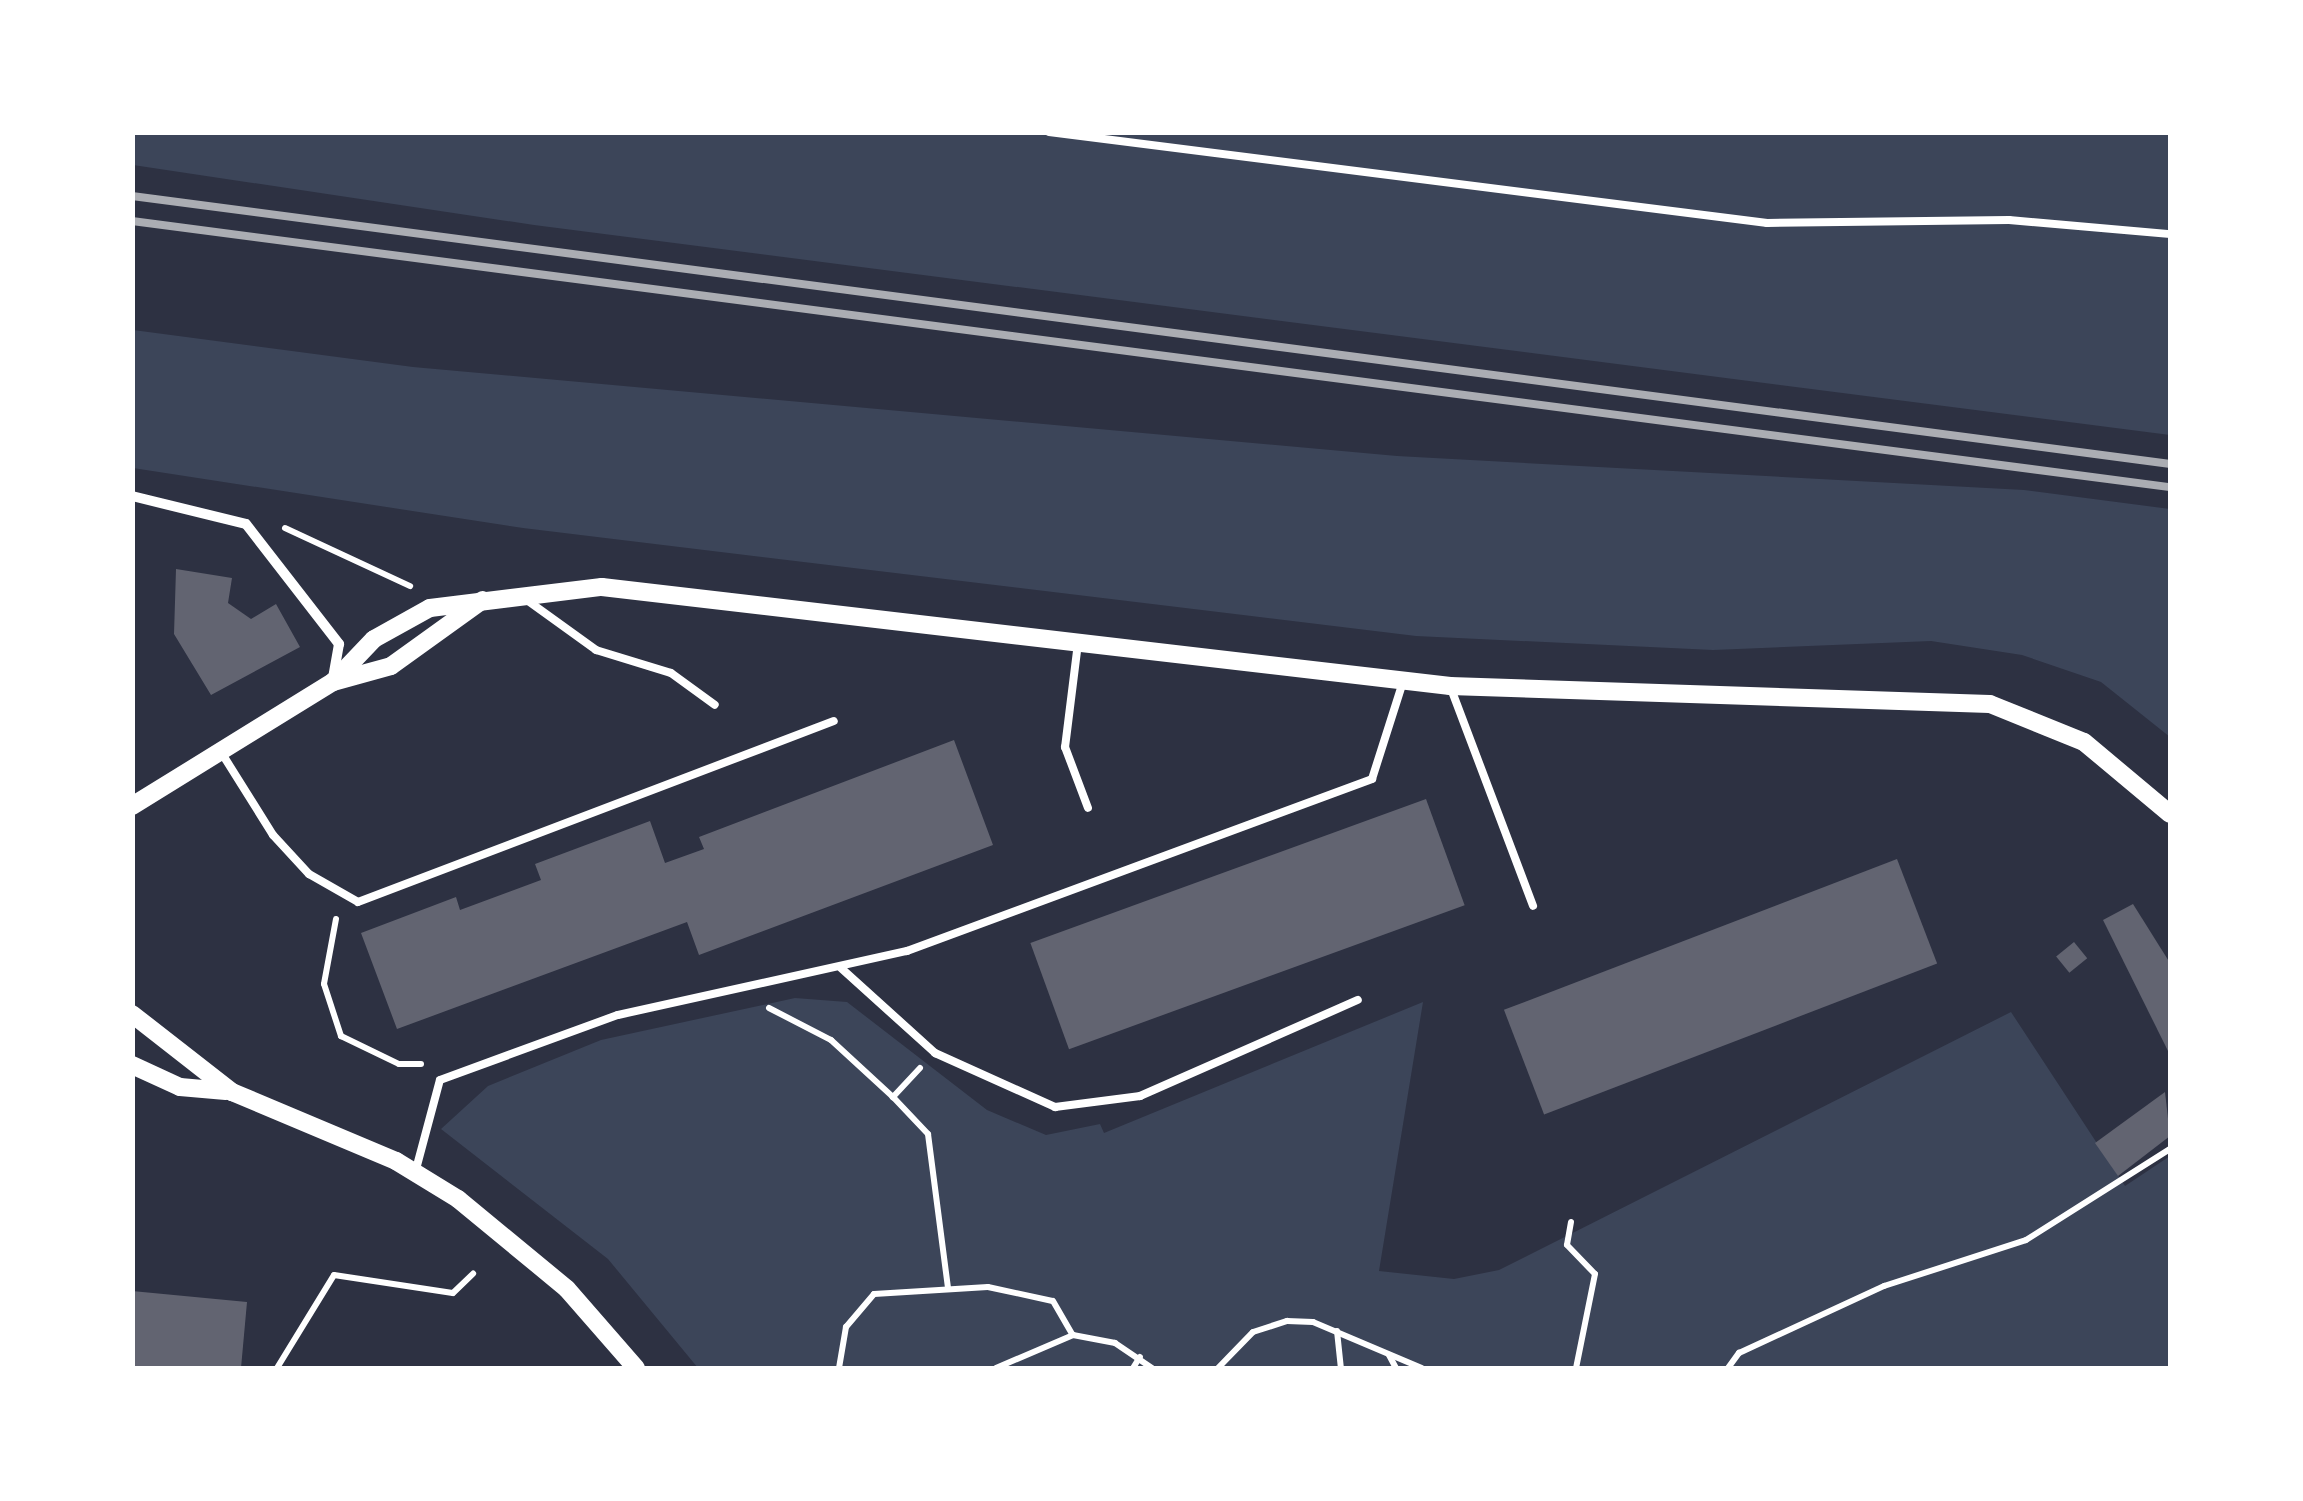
<!DOCTYPE html>
<style>
body{margin:0}
#map{position:relative;width:2303px;height:1501px;overflow:hidden;background:#2d3142;font-family:"Noto Sans",sans-serif}
div>[style]{position:absolute}
[style*='--x']{left:calc(var(--x)*1px);top:calc(var(--y)*1px);width:calc(var(--w)*1px);rotate:calc(var(--a)*1deg)}
.green>*{inset:0;background:#3c4559}
.building>*{inset:0;background:#626471;transform-origin:0 0}
.path>*{height:6px;margin:-3px;padding:0 3px;transform-origin:3px;border-radius:3px;background:#fff}
.service>*{height:8px;margin:-4px;padding:0 4px;transform-origin:4px;border-radius:4px;background:#fff}
.minor>*{height:10px;margin:-5px;padding:0 5px;transform-origin:5px;border-radius:5px;background:#fff}
.tertiary>*{height:18px;margin:-9px;padding:0 9px;transform-origin:9px;border-radius:9px;background:#fff}
.rail>*{height:8px;margin:-4px;padding:0 4px;transform-origin:4px;border-radius:4px;background:#abadb3}
span{translate:-50% -50%;white-space:nowrap;text-align:center;line-height:1.15;-webkit-text-stroke:10px #fff;paint-order:stroke}
.frame{position:absolute;inset:0;border:135px solid #fff;pointer-events:none}
</style>
<div id="map">
<div class="green">
<i style="clip-path:polygon(133px 132px,2170px 133px,2170px 435px,534px 225px,133px 165px)"></i>
<i style="clip-path:polygon(133px 330px,413px 367px,1397px 456px,2024px 490px,2170px 509px,2170px 737px,2101px 682px,2022px 655px,1931px 641px,1713px 650px,1416px 636px,523px 528px,133px 468px)"></i>
<i style="clip-path:polygon(795px 998px,847px 1002px,987px 1110px,1046px 1135px,1100px 1124px,1104px 1133px,1423px 1002px,1379px 1271px,1454px 1279px,1499px 1270px,2011px 1012px,2125px 1186px,2170px 1156px,2170px 1368px,698px 1368px,608px 1259px,441px 1129px,488px 1086px,601px 1040px)"></i>
</div>
<div class="building">
<i style="clip-path:polygon(176px 569px,232px 578px,228px 603px,251px 619px,276px 604px,300px 647px,211px 695px,174px 634px)"></i>
<i style="clip-path:polygon(954px 740px,993px 845px,699px 955px,687px 922px,397px 1029px,361px 933px,456px 897px,460px 910px,541px 880px,535px 864px,650px 821px,665px 863px,704px 849px,699px 837px)"></i>
<i style="left:1426px;top:799px;width:113px;height:421px;rotate:70deg"></i>
<i style="left:1897px;top:859px;width:112px;height:421px;rotate:69deg"></i>
<i style="clip-path:polygon(2133px 904px,2170px 963px,2170px 1055px,2103px 920px)"></i>
<i style="left:2074px;top:942px;width:21px;height:23px;rotate:51deg"></i>
<i style="clip-path:polygon(2165px 1092px,2170px 1136px,2118px 1176px,2095px 1143px)"></i>
<i style="clip-path:polygon(132px 1291px,247px 1302px,241px 1368px,132px 1368px)"></i>
</div>
<div class="path">
<i style="--x:285;--y:528;--w:138;--a:24.9"></i>
<i style="--x:336;--y:919;--w:66;--a:100.5"></i>
<i style="--x:324;--y:984;--w:55;--a:71.9"></i>
<i style="--x:341;--y:1036;--w:64;--a:25.8"></i>
<i style="--x:399;--y:1064;--w:22;--a:0"></i>
<i style="--x:769;--y:1008;--w:70;--a:27.3"></i>
<i style="--x:831;--y:1040;--w:84;--a:42.6"></i>
<i style="--x:920;--y:1068;--w:40;--a:133"></i>
<i style="--x:893;--y:1097;--w:51;--a:46.6"></i>
<i style="--x:928;--y:1134;--w:155;--a:82.6"></i>
<i style="--x:1571;--y:1222;--w:23;--a:100"></i>
<i style="--x:1567;--y:1245;--w:40;--a:46"></i>
<i style="--x:1595;--y:1274;--w:96;--a:101.4"></i>
<i style="--x:1337;--y:1331;--w:37;--a:84"></i>
<i style="--x:1389;--y:1355;--w:15;--a:62"></i>
<i style="--x:277;--y:1368;--w:109;--a:-58.5"></i>
<i style="--x:334;--y:1275;--w:120;--a:8.6"></i>
<i style="--x:453;--y:1293;--w:28;--a:-44"></i>
<i style="--x:839;--y:1368;--w:42;--a:-80.3"></i>
<i style="--x:846;--y:1327;--w:43;--a:-49.7"></i>
<i style="--x:874;--y:1294;--w:114;--a:-3.5"></i>
<i style="--x:988;--y:1287;--w:66;--a:12.2"></i>
<i style="--x:1053;--y:1301;--w:39;--a:60"></i>
<i style="--x:996;--y:1368;--w:84;--a:-23.2"></i>
<i style="--x:1073;--y:1335;--w:43;--a:10.8"></i>
<i style="--x:1115;--y:1343;--w:45;--a:34"></i>
<i style="--x:1133;--y:1368;--w:13;--a:-58"></i>
<i style="--x:1218;--y:1368;--w:50;--a:-45.8"></i>
<i style="--x:1253;--y:1332;--w:36;--a:-18"></i>
<i style="--x:1287;--y:1321;--w:26;--a:2"></i>
<i style="--x:1313;--y:1322;--w:118;--a:22.9"></i>
<i style="--x:1728;--y:1368;--w:19;--a:-54"></i>
<i style="--x:1739;--y:1353;--w:160;--a:-24.8"></i>
<i style="--x:1884;--y:1286;--w:149;--a:-17.9"></i>
<i style="--x:2026;--y:1240;--w:170;--a:-32.3"></i>
</div>
<div class="service">
<i style="--x:1049;--y:132;--w:724;--a:7.22"></i>
<i style="--x:1767;--y:223;--w:242;--a:-0.7"></i>
<i style="--x:2009;--y:220;--w:162;--a:5"></i>
<i style="--x:524;--y:598;--w:89;--a:35.8"></i>
<i style="--x:596;--y:650;--w:78;--a:17"></i>
<i style="--x:671;--y:673;--w:54;--a:36"></i>
<i style="--x:1078;--y:643;--w:105;--a:97.1"></i>
<i style="--x:1065;--y:747;--w:65;--a:69.3"></i>
<i style="--x:1450;--y:686;--w:235;--a:69.3"></i>
<i style="--x:221;--y:752;--w:98;--a:57.9"></i>
<i style="--x:273;--y:835;--w:53;--a:47.3"></i>
<i style="--x:309;--y:874;--w:56;--a:29.7"></i>
<i style="--x:358;--y:902;--w:509;--a:-20.82"></i>
<i style="--x:841;--y:968;--w:127;--a:42.1"></i>
<i style="--x:935;--y:1053;--w:132;--a:24.2"></i>
<i style="--x:1055;--y:1107;--w:86;--a:-7.4"></i>
<i style="--x:1140;--y:1096;--w:238;--a:-23.8"></i>
<i style="--x:415;--y:1173;--w:96;--a:-75"></i>
<i style="--x:440;--y:1080;--w:189;--a:-20.1"></i>
<i style="--x:618;--y:1015;--w:296;--a:-12.5"></i>
<i style="--x:907;--y:951;--w:496;--a:-20.3"></i>
<i style="--x:1372;--y:779;--w:102;--a:-72.3"></i>
</div>
<div class="minor">
<i style="--x:132;--y:496;--w:117;--a:13.8"></i>
<i style="--x:246;--y:524;--w:152;--a:52.2"></i>
<i style="--x:339;--y:644;--w:36;--a:100"></i>
</div>
<div class="tertiary">
<i style="--x:333;--y:682;--w:60;--a:-15.4"></i>
<i style="--x:391;--y:666;--w:113;--a:-35.7"></i>
<i style="--x:132;--y:806;--w:236;--a:-31.7"></i>
<i style="--x:333;--y:682;--w:59;--a:-46.4"></i>
<i style="--x:374;--y:639;--w:64;--a:-29"></i>
<i style="--x:430;--y:608;--w:173;--a:-7"></i>
<i style="--x:602;--y:587;--w:854;--a:6.66"></i>
<i style="--x:1450;--y:686;--w:540;--a:1.91"></i>
<i style="--x:1990;--y:704;--w:101;--a:22"></i>
<i style="--x:2084;--y:742;--w:112;--a:39.9"></i>
<i style="--x:132;--y:1014;--w:127;--a:38"></i>
<i style="--x:232;--y:1092;--w:178;--a:22.8"></i>
<i style="--x:396;--y:1161;--w:73;--a:31.5"></i>
<i style="--x:458;--y:1199;--w:141;--a:39.5"></i>
<i style="--x:567;--y:1289;--w:105;--a:48.9"></i>
<i style="--x:132;--y:1065;--w:53;--a:24.6"></i>
<i style="--x:180;--y:1087;--w:46;--a:5"></i>
</div>
<div class="rail">
<i style="--x:132;--y:196;--w:2056;--a:7.49"></i>
<i style="--x:132;--y:221;--w:2055;--a:7.44"></i>
</div>
<div class="frame"></div>
</div>
